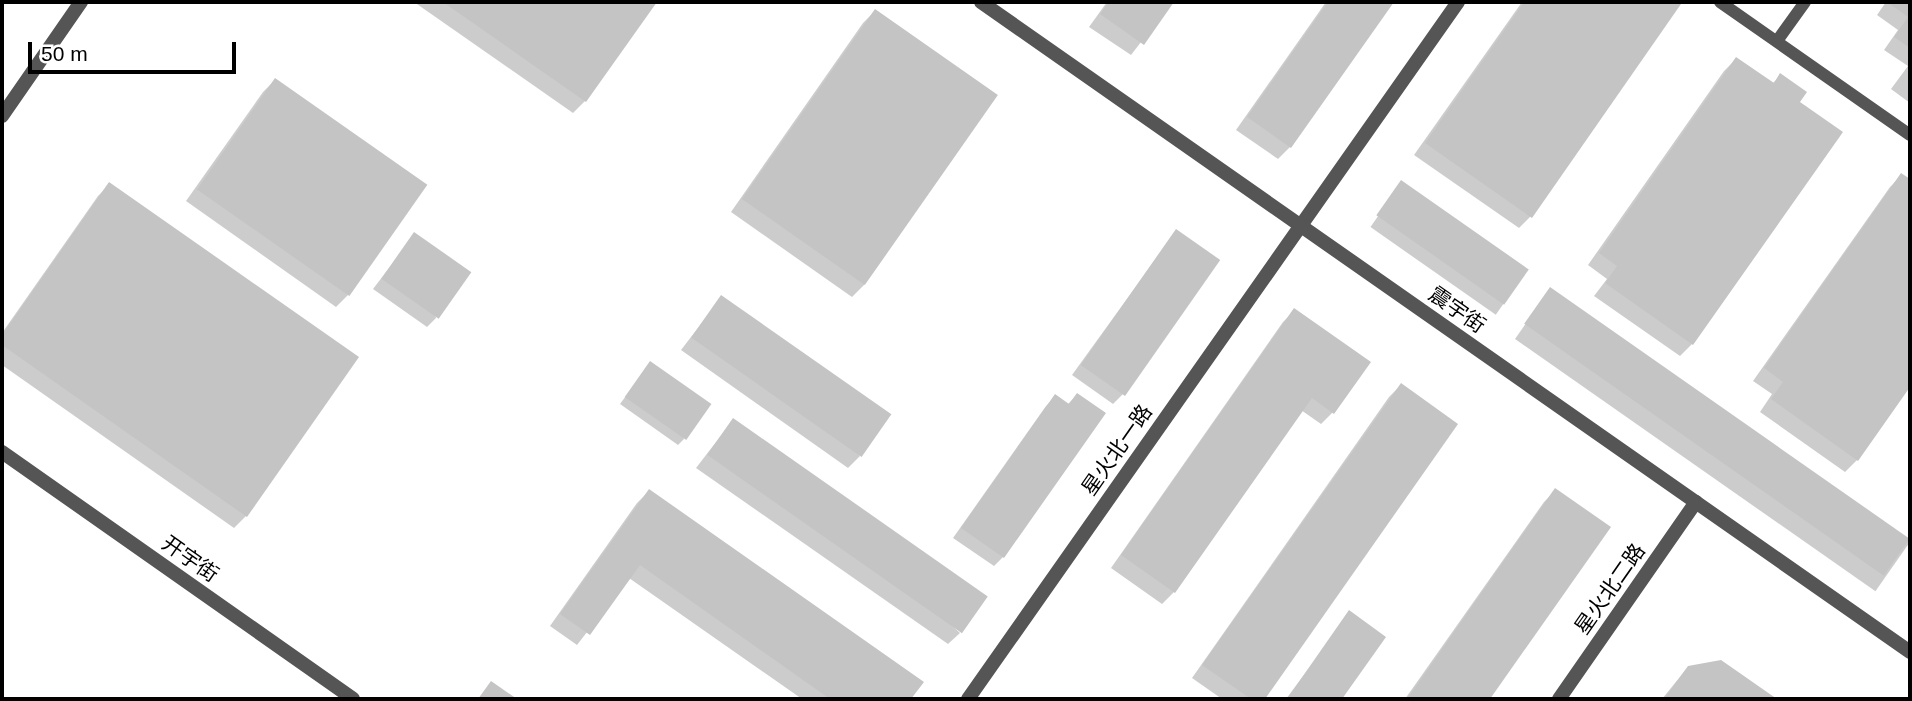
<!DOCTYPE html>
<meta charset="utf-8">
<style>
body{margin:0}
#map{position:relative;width:1912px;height:701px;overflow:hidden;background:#fff;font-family:Helvetica,"Noto Sans SC",sans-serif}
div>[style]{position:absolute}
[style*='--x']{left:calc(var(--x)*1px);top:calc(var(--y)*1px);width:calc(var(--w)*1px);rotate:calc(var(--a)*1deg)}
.shadow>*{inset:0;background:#0003;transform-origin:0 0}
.building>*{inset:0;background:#c4c4c4;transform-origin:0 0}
.service>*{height:12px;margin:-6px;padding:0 6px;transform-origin:6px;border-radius:6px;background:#555}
.minor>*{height:14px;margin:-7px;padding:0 7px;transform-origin:7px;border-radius:7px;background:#555}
.tertiary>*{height:14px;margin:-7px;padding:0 7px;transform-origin:7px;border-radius:7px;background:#555}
span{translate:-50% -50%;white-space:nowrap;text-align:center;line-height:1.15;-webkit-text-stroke:6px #fff;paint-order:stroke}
.street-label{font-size:21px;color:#000}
.frame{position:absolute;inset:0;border:4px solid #000;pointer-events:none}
.scale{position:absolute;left:28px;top:42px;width:208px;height:32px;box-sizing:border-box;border:4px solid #000;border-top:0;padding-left:9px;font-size:21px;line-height:24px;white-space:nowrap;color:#000;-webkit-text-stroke:5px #fff;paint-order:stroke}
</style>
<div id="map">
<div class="shadow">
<i style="clip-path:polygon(414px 2px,655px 2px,585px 101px,573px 113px)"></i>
<i style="clip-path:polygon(1107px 2px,1172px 2px,1131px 55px,1089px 27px)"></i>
<i style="clip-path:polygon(1326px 2px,1392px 2px,1290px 147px,1278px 159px,1236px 130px)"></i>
<i style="clip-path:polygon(1522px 2px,1675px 2px,1679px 5px,1531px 216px,1519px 228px,1414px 155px)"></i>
<i style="clip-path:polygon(1886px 2px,1910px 2px,1910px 103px,1891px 89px,1908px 66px,1884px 50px,1898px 30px,1877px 15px)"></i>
<i style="clip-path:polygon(875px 11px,864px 285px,852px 297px,731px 212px,863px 23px)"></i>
<i style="clip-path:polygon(1736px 59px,1772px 84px,1781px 75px,1798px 103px,1692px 344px,1680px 356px,1594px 296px,1607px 279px,1588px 265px,1724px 71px)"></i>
<i style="clip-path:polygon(275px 80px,348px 295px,336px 307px,186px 201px,263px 92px)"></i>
<i style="clip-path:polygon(1902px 175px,1910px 181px,1910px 384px,1857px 460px,1845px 472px,1760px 412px,1772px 394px,1753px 381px,1890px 187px)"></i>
<i style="left:1402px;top:182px;width:153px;height:55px;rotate:35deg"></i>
<i style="clip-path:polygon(110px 184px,357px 358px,246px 516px,234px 528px,2px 365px,2px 333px,98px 196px)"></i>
<i style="clip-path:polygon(1176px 231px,1123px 394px,1113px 404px,1072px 375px)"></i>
<i style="clip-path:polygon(415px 234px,436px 318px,427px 327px,373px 289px)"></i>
<i style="left:1550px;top:289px;width:440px;height:61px;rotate:35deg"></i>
<i style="clip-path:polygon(721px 298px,860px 456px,848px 468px,681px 350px)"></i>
<i style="clip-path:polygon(1295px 310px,1333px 412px,1321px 424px,1301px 410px,1174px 592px,1162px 604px,1111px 568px,1283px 322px)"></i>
<i style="clip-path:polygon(650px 363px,684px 439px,678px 445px,620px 404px)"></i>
<i style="clip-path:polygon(1401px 385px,1456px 424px,1263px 699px,1222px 699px,1192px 678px,1389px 397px)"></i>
<i style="clip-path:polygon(1077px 395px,1003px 557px,994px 566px,953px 538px,1046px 406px,1055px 397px,1067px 405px)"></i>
<i style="clip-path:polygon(733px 420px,960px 633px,948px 644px,696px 468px)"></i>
<i style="clip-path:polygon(1556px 490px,1609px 527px,1488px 699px,1405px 699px,1544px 502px)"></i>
<i style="clip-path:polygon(649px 491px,921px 682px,909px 699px,802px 699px,629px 578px,577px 645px,550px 626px,637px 503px)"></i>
<i style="clip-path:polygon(1350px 613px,1384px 637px,1340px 699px,1286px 699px)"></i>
<i style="clip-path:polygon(1721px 662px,1774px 699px,1662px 699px,1688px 667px)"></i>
</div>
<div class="building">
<i style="clip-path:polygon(443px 2px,657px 2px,586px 102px)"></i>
<i style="clip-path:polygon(1109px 2px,1174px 2px,1144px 45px,1100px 14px)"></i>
<i style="clip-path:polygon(1328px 2px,1394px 2px,1291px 148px,1247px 117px)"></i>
<i style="clip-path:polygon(1524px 2px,1681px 4px,1532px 218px,1425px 143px)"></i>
<i style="clip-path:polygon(1887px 2px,1910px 2px,1910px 48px,1894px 37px,1908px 17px)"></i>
<i style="left:875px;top:9px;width:150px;height:232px;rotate:35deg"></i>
<i style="clip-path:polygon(1736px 57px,1774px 83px,1780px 73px,1807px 92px,1800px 102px,1843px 132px,1693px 345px,1605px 283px,1617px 266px,1599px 253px)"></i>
<i style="left:275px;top:78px;width:186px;height:136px;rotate:35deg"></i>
<i style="clip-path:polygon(1901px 173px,1910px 179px,1910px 387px,1858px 461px,1771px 399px,1783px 382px,1764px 368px)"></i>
<i style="left:1401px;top:180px;width:156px;height:43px;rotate:35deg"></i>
<i style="clip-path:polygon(109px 182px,359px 357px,247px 517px,2px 345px,2px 335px)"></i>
<i style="left:1176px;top:229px;width:54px;height:166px;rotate:35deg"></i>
<i style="left:414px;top:232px;width:70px;height:57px;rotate:35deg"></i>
<i style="left:1550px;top:287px;width:439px;height:45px;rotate:35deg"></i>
<i style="left:721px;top:295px;width:208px;height:52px;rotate:35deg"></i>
<i style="clip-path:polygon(1294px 308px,1371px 362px,1334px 414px,1312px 398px,1175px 593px,1121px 555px)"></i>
<i style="left:650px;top:361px;width:75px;height:44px;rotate:35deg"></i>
<i style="clip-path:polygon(1401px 383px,1458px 424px,1265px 699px,1251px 699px,1202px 665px)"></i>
<i style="clip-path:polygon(1077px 393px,1106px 413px,1004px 558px,961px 528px,1055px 394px,1069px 404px)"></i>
<i style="left:733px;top:418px;width:311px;height:45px;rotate:35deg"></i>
<i style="clip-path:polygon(1555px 488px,1611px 527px,1490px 699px,1407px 699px)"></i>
<i style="clip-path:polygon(649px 489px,924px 682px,911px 699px,830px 699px,640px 565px,590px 635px,560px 614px)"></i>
<i style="clip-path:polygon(1349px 610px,1386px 637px,1342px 699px,1287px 699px)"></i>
<i style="clip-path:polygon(1721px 660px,1777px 699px,1664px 699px,1688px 666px)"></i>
<i style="clip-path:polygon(491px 681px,517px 699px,478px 699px)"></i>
</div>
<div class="service">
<i style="--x:1720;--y:2;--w:232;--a:35"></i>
<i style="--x:1777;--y:41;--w:48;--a:-54.3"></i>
</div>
<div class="minor">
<i style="--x:968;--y:699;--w:852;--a:-54.89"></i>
<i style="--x:1559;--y:699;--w:240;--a:-55.2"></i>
</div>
<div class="tertiary">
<i style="--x:981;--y:2;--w:1134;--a:34.98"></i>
<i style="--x:2;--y:116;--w:139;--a:-55.3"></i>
<i style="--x:2;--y:452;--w:429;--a:35.1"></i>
</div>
<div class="street-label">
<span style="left:1457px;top:310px;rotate:35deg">震宇街</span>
<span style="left:1117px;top:450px;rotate:-55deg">星火北一路</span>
<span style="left:190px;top:559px;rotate:35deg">开宇街</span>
<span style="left:1610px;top:589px;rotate:-55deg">星火北二路</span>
</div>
<div class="frame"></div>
<div class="scale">50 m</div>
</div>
